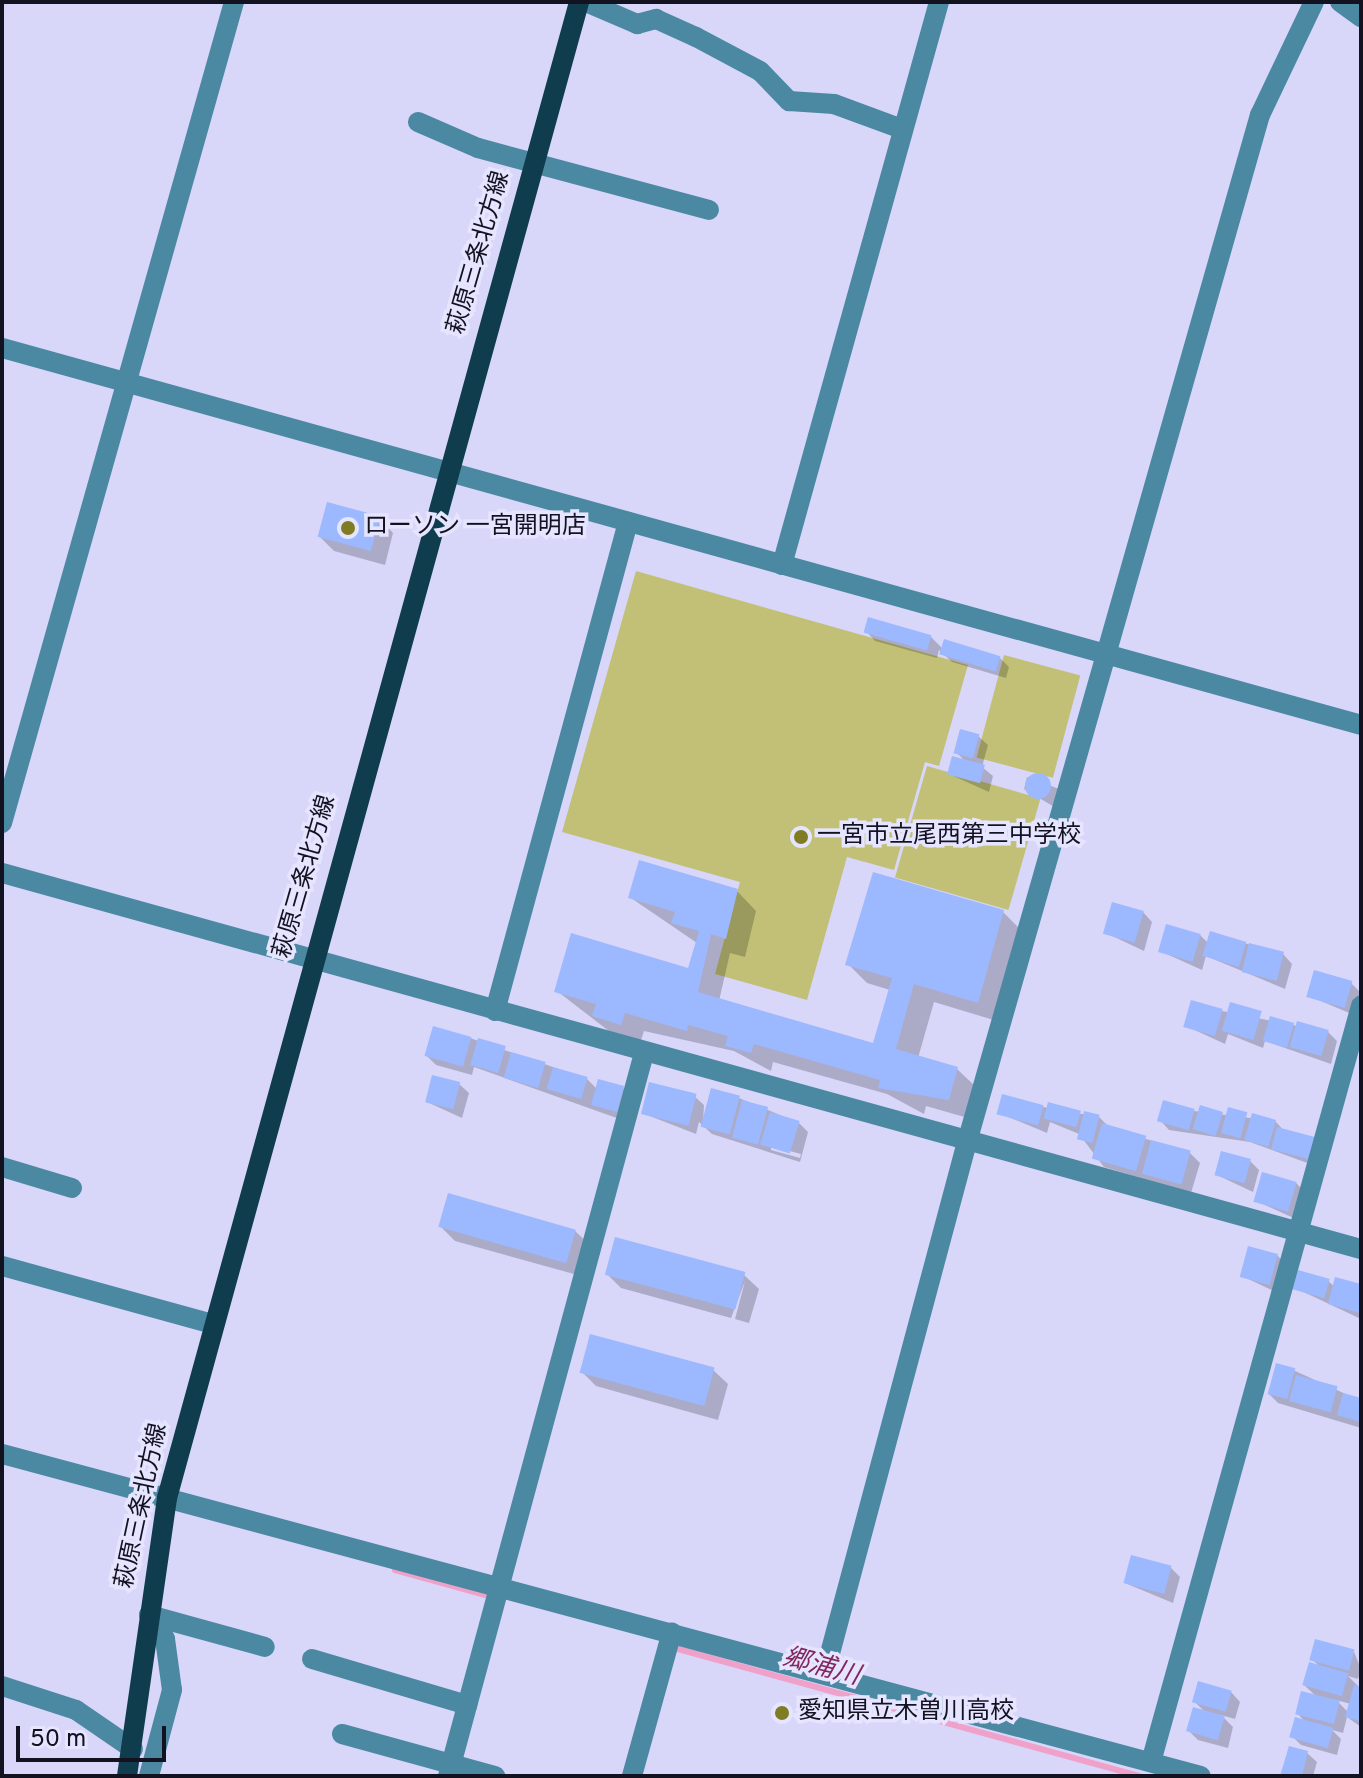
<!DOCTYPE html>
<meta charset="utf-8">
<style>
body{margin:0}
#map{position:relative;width:1363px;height:1778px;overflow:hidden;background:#d8d6f9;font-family:Overpass,"Noto Sans JP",sans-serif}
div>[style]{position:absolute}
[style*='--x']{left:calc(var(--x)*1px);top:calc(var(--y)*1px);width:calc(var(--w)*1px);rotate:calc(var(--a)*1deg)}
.green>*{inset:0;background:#c1c076;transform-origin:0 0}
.shadow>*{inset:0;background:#0003}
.stream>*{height:6px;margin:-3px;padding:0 3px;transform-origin:3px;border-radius:3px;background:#efa1ca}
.building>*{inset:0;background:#9cb8fe;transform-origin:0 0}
.round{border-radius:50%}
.minor>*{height:20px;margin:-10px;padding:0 10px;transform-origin:10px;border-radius:10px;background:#4b88a2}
.major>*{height:20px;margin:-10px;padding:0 10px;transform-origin:10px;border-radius:10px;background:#103d4e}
.dots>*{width:22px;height:22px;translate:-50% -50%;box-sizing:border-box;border:4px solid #e6e5ff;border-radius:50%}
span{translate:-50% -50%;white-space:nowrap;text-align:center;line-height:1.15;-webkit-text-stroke:7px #e6e5ff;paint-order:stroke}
.street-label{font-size:24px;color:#131221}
.poi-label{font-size:24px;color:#131221}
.left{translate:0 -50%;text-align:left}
.water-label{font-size:26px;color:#82285e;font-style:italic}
.frame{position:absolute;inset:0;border:4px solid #131221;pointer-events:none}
.scale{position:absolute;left:16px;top:1726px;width:150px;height:36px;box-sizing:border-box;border:4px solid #131221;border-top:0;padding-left:10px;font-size:24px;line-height:28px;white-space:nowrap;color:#131221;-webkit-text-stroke:6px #e6e5ff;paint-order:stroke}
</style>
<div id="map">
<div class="green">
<i style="clip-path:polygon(636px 571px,968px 665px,939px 766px,925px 762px,894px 870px,847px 857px,807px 1000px,715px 974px,740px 882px,562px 832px)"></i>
<i style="left:1004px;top:655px;width:79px;height:106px;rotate:15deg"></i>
<i style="left:927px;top:766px;width:118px;height:116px;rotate:16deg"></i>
</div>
<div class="shadow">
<i style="clip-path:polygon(379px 518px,393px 533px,385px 565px,334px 551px,320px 537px)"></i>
<i style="clip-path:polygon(866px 631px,931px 637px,943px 649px,1000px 658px,1009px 667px,1006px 678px,952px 662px,939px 650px,937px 658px,875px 641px)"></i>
<i style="clip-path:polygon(978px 736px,988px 745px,982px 767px,993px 776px,989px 792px,949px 774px,966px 762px,956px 752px)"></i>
<i style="clip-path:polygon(1027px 777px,1062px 790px,1056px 808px,1024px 789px)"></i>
<i style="clip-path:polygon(737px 891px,756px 911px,745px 957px,730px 953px,719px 1001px,875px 1045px,890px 990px,867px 983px,848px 964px,1003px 912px,1023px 932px,997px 1021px,934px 1002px,918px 1058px,957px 1069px,977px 1088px,968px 1118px,926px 1106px,924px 1114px,887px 1094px,773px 1062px,771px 1071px,734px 1051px,644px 1031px,640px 1043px,614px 1035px,557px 991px,689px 970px,697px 943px,631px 898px)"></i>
<i style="clip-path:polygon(1143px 912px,1152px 922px,1144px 951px,1106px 933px)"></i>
<i style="clip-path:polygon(1200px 935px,1209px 944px,1244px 943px,1283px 954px,1292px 964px,1285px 989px,1206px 956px,1202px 970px,1160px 951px)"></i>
<i style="clip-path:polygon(1351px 983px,1360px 992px,1354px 1015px,1309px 996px)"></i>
<i style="clip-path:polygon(1222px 1011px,1328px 1032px,1337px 1041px,1331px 1064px,1265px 1041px,1263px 1048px,1228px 1034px,1225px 1044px,1186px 1026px)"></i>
<i style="clip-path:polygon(470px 1038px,587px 1079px,597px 1089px,623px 1088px,632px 1097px,625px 1121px,474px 1067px,472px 1075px,436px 1065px,426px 1055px)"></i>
<i style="clip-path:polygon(459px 1084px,469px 1093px,462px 1118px,427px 1102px)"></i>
<i style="clip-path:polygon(evenodd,694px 1096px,704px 1105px,703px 1122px,739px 1098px,799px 1123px,808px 1132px,800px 1162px,712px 1134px,699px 1122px,696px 1134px,642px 1113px,694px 1096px,771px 1146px,801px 1154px,800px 1158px,771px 1150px,771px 1146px)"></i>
<i style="clip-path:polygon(1043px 1107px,1099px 1117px,1109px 1127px,1190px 1153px,1200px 1163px,1191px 1193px,1104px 1167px,1079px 1134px,1050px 1122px,1047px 1133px,999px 1113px)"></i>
<i style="clip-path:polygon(1194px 1111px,1275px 1121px,1318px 1167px,1250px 1142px,1169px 1130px,1160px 1120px)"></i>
<i style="clip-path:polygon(1250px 1161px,1259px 1170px,1253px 1192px,1217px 1175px)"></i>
<i style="clip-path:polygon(1296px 1183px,1306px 1193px,1298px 1220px,1256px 1201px)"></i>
<i style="clip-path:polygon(440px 1226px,575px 1231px,590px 1245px,581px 1276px,455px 1241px)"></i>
<i style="clip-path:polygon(1277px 1255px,1286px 1265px,1278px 1293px,1242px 1276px)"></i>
<i style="clip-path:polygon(606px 1273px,744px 1275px,759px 1289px,749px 1323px,735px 1319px,745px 1281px,731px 1318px,621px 1288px)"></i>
<i style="clip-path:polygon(1337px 1279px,1361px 1286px,1361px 1319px,1295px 1288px,1328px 1281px,1335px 1287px)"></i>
<i style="clip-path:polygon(713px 1370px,728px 1384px,718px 1420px,596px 1386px,581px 1371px)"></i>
<i style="clip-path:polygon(1293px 1370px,1361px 1401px,1361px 1428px,1278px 1403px,1269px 1394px)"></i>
<i style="clip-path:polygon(1171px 1568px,1180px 1577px,1173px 1603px,1125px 1583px)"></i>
<i style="clip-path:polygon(evenodd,1354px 1652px,1361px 1669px,1358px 1679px,1348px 1676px,1361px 1689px,1361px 1727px,1347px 1717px,1343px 1733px,1332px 1730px,1341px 1739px,1337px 1755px,1301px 1745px,1292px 1736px,1306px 1723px,1297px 1713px,1317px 1697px,1304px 1685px,1320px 1667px,1312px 1659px,1354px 1652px,1336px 1700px,1351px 1704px,1348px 1712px,1336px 1700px)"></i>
<i style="clip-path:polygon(1231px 1692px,1240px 1702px,1235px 1719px,1221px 1715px,1233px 1727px,1228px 1748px,1198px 1740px,1188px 1730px,1206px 1713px,1194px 1701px)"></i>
<i style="clip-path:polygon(1307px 1753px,1317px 1762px,1313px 1776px,1283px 1776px)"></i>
</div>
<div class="stream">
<i style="--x:395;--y:1570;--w:93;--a:15.5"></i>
<i style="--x:678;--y:1649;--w:478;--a:15.4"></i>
</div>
<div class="building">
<i style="left:327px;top:502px;width:55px;height:36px;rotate:15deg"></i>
<i style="left:868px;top:617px;width:66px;height:16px;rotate:16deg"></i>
<i style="left:944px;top:639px;width:59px;height:16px;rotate:17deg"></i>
<i style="left:960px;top:729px;width:20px;height:25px;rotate:15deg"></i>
<i style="left:952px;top:756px;width:34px;height:19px;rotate:15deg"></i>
<i class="round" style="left:1025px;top:773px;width:26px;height:26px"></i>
<i style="clip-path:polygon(639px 860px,738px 889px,726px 939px,711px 934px,698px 992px,873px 1043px,892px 978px,845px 965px,873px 872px,1004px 910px,978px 1003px,914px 984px,896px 1049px,958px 1067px,949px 1100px,878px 1088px,880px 1080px,754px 1044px,751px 1053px,725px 1046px,728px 1036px,688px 1025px,687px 1031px,625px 1013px,621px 1025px,592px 1016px,596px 1004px,554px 992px,571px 933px,688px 968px,699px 931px,671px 923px,675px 912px,628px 898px)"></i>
<i style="left:1112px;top:902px;width:33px;height:33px;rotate:16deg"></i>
<i style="left:1166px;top:924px;width:36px;height:29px;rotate:16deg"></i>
<i style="left:1210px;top:931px;width:38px;height:26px;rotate:17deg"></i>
<i style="left:1249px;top:943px;width:36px;height:30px;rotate:14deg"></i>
<i style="left:1314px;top:970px;width:40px;height:28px;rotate:16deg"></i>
<i style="left:1191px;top:1000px;width:33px;height:28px;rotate:16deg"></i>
<i style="left:1230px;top:1002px;width:33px;height:30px;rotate:16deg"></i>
<i style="left:1270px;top:1016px;width:25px;height:26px;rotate:16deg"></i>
<i style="left:1297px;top:1021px;width:33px;height:27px;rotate:16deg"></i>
<i style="left:433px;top:1026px;width:40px;height:31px;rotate:16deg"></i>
<i style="left:478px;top:1038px;width:29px;height:28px;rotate:16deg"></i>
<i style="left:511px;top:1052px;width:36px;height:27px;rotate:16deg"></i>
<i style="left:553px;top:1067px;width:36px;height:23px;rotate:16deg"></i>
<i style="left:432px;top:1075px;width:29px;height:28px;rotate:14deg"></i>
<i style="left:598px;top:1079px;width:27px;height:27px;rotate:15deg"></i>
<i style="left:649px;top:1082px;width:49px;height:33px;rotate:14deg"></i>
<i style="left:711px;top:1088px;width:30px;height:40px;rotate:15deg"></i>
<i style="left:1002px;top:1094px;width:43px;height:21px;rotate:15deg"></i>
<i style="left:742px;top:1100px;width:27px;height:39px;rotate:15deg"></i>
<i style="left:1163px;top:1100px;width:33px;height:22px;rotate:16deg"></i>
<i style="left:1048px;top:1102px;width:34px;height:17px;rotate:15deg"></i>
<i style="left:1200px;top:1105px;width:24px;height:25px;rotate:17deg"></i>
<i style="left:1228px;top:1107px;width:20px;height:27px;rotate:15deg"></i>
<i style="left:1084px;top:1111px;width:16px;height:29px;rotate:14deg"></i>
<i style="left:770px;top:1112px;width:31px;height:34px;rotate:17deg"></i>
<i style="left:1252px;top:1113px;width:25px;height:28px;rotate:16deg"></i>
<i style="left:1102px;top:1123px;width:46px;height:37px;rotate:16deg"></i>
<i style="left:1277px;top:1127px;width:39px;height:23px;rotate:15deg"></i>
<i style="left:1151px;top:1140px;width:41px;height:35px;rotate:15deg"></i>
<i style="left:1221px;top:1151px;width:31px;height:25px;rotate:15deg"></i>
<i style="left:1262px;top:1172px;width:36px;height:31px;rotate:16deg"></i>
<i style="left:448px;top:1193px;width:133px;height:35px;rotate:16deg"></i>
<i style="left:615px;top:1237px;width:135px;height:39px;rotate:15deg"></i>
<i style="left:1248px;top:1246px;width:31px;height:32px;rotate:15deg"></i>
<i style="left:1298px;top:1270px;width:33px;height:20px;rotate:16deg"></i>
<i style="clip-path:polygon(1335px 1277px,1361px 1284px,1360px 1313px,1328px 1304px)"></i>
<i style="left:590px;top:1334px;width:129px;height:40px;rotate:15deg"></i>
<i style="left:1276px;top:1363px;width:20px;height:32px;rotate:15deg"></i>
<i style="left:1296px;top:1375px;width:43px;height:27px;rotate:15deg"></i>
<i style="clip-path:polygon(1343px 1393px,1361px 1398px,1361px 1422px,1337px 1415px)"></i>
<i style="left:1131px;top:1555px;width:42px;height:29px;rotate:15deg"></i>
<i style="left:1315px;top:1639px;width:41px;height:22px;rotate:15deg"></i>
<i style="left:1309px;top:1662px;width:41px;height:24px;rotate:16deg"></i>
<i style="left:1198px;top:1681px;width:35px;height:22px;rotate:16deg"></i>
<i style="clip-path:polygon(1354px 1685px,1361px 1687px,1359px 1721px,1345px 1717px)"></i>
<i style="left:1301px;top:1691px;width:40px;height:24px;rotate:14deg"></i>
<i style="left:1193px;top:1707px;width:33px;height:25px;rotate:16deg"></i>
<i style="left:1295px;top:1717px;width:40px;height:21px;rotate:16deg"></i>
<i style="clip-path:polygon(1289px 1746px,1308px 1751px,1302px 1776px,1280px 1776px)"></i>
</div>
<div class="minor">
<i style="--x:586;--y:2;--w:56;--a:23.3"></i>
<i style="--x:637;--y:24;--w:20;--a:-15"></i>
<i style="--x:656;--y:19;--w:44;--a:24.2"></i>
<i style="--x:696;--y:37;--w:72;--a:28"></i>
<i style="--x:760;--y:71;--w:42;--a:46"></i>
<i style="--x:789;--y:101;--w:45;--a:3.8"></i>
<i style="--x:834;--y:104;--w:72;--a:20.2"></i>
<i style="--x:1340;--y:2;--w:26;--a:36"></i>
<i style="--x:418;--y:122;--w:65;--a:23.4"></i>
<i style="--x:478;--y:148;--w:239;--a:15"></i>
<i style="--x:2;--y:348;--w:1410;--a:15.5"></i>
<i style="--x:782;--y:565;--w:584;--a:-74.42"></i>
<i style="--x:2;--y:823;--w:853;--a:-74.22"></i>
<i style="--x:2;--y:873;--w:1410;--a:15.47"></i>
<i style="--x:495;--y:1011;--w:507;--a:-74.78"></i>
<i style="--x:2;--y:1167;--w:73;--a:16.7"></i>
<i style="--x:2;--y:1266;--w:219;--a:15.4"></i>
<i style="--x:2;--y:1454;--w:1241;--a:15.03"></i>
<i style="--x:149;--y:1615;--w:29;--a:56"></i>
<i style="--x:165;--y:1639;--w:51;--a:82.2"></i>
<i style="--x:172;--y:1690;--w:89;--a:105"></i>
<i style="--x:149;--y:1615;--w:120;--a:15.4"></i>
<i style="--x:312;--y:1659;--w:162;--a:16.5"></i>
<i style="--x:825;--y:1672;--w:549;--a:-75"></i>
<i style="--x:967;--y:1142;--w:1068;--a:-74.08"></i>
<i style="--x:1260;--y:115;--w:125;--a:-64.5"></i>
<i style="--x:2;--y:1686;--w:78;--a:18"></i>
<i style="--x:76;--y:1710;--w:69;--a:34.4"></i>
<i style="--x:342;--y:1734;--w:159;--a:15.4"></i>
<i style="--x:1151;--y:1762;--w:785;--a:-74.48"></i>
<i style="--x:448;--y:1776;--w:749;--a:-74.83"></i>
<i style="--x:632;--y:1776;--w:149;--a:-74.5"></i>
</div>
<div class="major">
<i style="--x:127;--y:1776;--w:281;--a:-81.8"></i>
<i style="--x:167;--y:1498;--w:1552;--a:-74.6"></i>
</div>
<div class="dots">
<i style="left:348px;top:528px;background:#7f7c24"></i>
<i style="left:801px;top:837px;background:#7f7c24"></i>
<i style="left:782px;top:1713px;background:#7f7c24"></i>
</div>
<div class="street-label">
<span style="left:480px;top:253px;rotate:-74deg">萩原三条北方線</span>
<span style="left:306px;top:877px;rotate:-74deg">萩原三条北方線</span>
<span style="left:143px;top:1506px;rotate:-78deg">萩原三条北方線</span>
</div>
<div class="poi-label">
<span class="left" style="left:364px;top:528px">ローソン 一宮開明店</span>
<span class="left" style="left:817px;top:837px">一宮市立尾西第三中学校</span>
<span class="left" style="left:798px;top:1713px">愛知県立木曽川高校</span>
</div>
<div class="water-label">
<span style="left:821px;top:1668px;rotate:15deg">郷浦川</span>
</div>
<div class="frame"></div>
<div class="scale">50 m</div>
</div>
